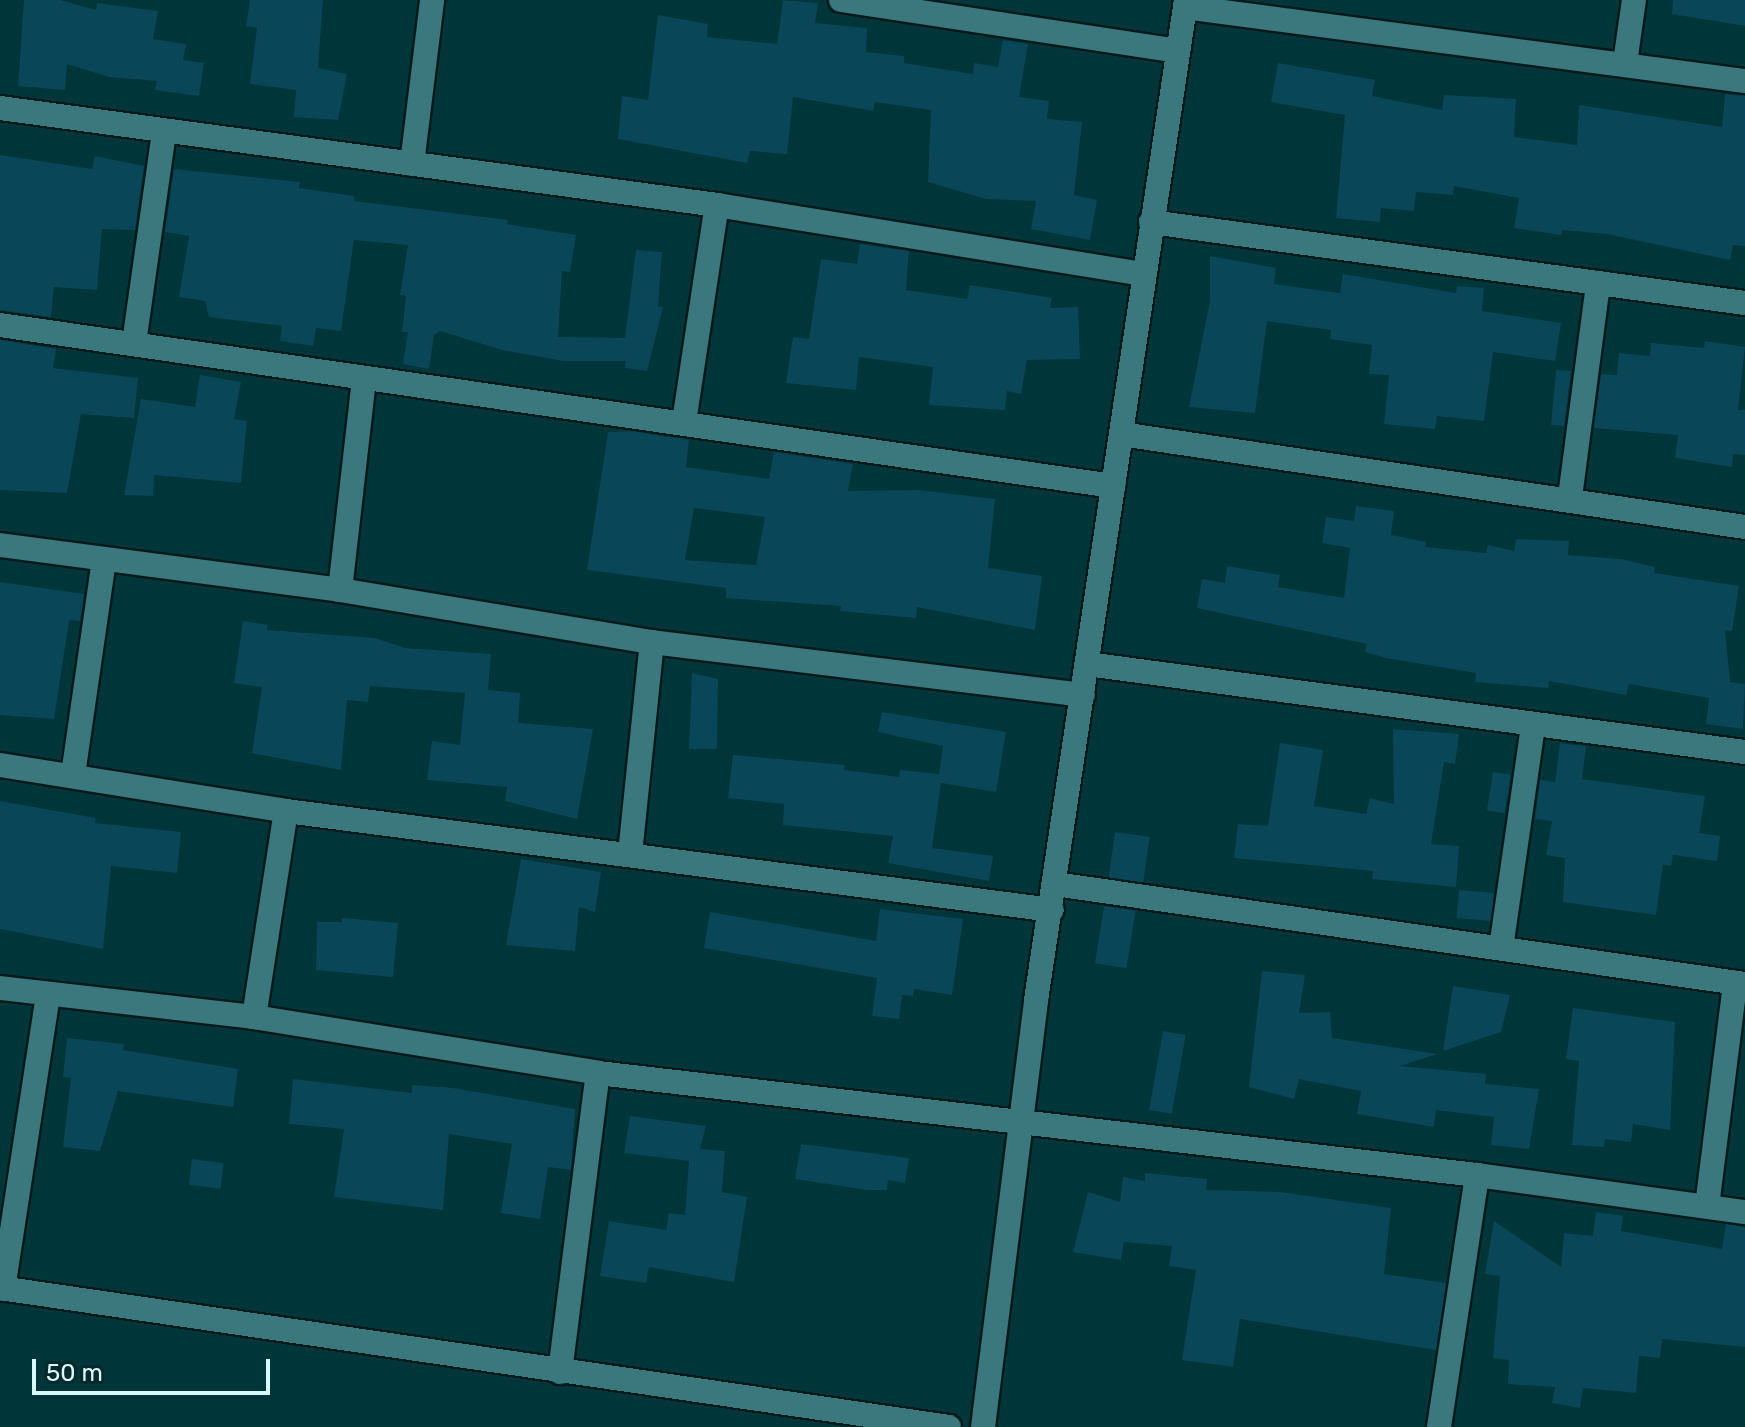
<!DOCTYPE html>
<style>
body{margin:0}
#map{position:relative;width:1745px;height:1427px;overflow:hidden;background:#003539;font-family:Rubik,sans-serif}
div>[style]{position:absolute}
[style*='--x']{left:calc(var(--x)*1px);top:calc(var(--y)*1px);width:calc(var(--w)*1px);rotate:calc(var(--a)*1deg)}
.building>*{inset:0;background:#094658;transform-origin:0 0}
.roads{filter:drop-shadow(2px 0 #06191b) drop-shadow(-2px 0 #06191b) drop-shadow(0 2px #06191b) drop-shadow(0 -2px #06191b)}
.street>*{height:24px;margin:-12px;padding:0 12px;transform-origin:12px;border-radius:12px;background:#3a787e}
.secondary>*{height:24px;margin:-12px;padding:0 12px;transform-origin:12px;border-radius:12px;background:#3a787e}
span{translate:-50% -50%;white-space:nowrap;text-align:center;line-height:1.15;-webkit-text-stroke:6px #07292c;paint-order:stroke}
.scale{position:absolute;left:32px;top:1359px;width:238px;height:36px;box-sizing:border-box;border:4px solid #d9f8fb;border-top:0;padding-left:10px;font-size:24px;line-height:28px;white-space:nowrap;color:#d9f8fb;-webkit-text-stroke:6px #07292c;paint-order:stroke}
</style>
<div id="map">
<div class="building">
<i style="clip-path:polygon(24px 0,60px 0,96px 10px,97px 3px,158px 11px,153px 39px,186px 44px,183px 60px,204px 63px,199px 96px,155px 90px,157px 81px,109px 77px,67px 64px,65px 90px,18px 86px)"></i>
<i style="clip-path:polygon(250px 0,323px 0,318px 68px,347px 74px,338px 120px,294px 117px,296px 90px,250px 84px,257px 28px,246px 26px)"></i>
<i style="clip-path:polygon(783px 0,818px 3px,815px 23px,867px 28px,866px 52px,904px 56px,904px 63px,973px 74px,974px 63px,998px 67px,1003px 40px,1028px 44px,1019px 97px,1049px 101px,1047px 119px,1082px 122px,1074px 195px,1097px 200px,1090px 240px,1031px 229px,1036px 201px,986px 199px,928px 182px,931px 110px,875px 102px,873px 111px,793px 97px,787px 154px,750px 151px,747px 163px,618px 139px,622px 96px,648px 100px,658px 15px,708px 24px,707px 37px,777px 44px)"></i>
<i style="clip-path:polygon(1673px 0,1745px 0,1745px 26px,1672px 14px)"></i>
<i style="clip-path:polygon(1278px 63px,1375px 80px,1372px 96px,1442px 110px,1444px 95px,1516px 99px,1514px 137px,1577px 145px,1579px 105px,1722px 127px,1725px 94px,1745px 96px,1745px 246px,1733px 245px,1730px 260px,1607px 234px,1562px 230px,1561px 235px,1514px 228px,1519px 198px,1454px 186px,1453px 195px,1416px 192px,1414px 211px,1381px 208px,1380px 222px,1336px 218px,1345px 115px,1271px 102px)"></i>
<i style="clip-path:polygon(0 155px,92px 169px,95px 156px,144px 166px,135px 230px,102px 229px,97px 290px,54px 287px,51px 317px,0 310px)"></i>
<i style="clip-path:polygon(174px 169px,300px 182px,299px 188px,354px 196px,354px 201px,508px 220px,507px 224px,576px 235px,570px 272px,562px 271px,558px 337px,625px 338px,636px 250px,662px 252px,658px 306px,663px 307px,647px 371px,625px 368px,626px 361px,563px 361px,502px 350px,440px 331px,434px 335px,429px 369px,403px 364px,408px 332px,402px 332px,406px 296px,400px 295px,408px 245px,354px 240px,341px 331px,316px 328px,313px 346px,280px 341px,282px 326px,209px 317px,205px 301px,179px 297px,189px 236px,165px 232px)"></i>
<i style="clip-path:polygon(860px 244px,909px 251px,906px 290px,967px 299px,970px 285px,1052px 298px,1050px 308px,1078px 307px,1080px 359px,1027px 360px,1021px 394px,1007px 391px,1005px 410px,929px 405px,933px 367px,859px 357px,856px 390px,786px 383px,793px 337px,809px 339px,821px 259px,857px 264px)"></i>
<i style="clip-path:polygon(1210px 256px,1276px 268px,1274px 284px,1340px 293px,1343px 274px,1456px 293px,1457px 286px,1484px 288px,1482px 311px,1561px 323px,1555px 361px,1493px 352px,1484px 421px,1437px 416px,1435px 429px,1384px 424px,1389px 375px,1369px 374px,1372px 345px,1330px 339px,1331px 330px,1267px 321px,1255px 413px,1189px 407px,1210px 301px)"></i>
<i style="clip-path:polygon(0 340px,56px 349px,53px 368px,138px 378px,134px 418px,81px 414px,67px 493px,0 490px)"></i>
<i style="clip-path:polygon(1705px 341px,1745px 347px,1738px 410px,1745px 410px,1745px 455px,1733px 454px,1732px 467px,1675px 458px,1678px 435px,1594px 428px,1601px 374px,1617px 375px,1619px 353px,1650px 356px,1651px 343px,1704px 348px)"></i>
<i style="clip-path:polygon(1556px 370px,1571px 371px,1564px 426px,1551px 425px)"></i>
<i style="clip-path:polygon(200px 375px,241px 382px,234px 419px,247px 421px,241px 483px,154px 475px,153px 496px,124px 495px,141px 399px,195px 407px)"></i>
<i style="clip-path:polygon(evenodd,631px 431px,689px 440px,686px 467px,769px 479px,774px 452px,853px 464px,848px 491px,918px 490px,995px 499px,988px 568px,1042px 576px,1035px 630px,917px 607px,916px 618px,840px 611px,841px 606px,726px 598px,726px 588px,587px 570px,608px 432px,631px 431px,694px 508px,765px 517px,756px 565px,685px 560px,694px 508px)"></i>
<i style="clip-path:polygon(1356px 506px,1394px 511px,1391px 535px,1426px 542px,1425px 547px,1486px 553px,1488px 545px,1514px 551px,1516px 539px,1569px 541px,1568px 555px,1621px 559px,1655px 567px,1654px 573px,1739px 586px,1732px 631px,1725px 630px,1730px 682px,1745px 684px,1743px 729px,1706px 724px,1709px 698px,1629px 684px,1626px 695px,1549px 681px,1548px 688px,1475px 682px,1476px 673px,1386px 658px,1365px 652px,1367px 644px,1197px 608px,1202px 579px,1225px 583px,1227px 566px,1280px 575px,1278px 587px,1344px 598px,1350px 548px,1322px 543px,1326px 517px,1354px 521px)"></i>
<i style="clip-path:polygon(0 582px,84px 594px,80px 621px,69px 620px,54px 719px,0 715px)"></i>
<i style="clip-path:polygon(243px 621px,268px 625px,267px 630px,375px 638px,405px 648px,491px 654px,488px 690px,520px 693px,518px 723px,593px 729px,577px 819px,505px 801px,507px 787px,427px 780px,432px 741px,460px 745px,465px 693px,370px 686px,368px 702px,347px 700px,341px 770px,252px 753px,262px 687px,234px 683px)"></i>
<i style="clip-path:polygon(692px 673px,718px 679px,717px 749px,689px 749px)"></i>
<i style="clip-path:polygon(882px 712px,1006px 732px,996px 792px,941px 783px,932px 848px,993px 856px,989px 881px,888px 863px,893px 836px,783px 825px,784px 804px,728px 798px,733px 755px,845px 765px,844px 770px,899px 777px,900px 770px,939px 774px,943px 746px,878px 732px)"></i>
<i style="clip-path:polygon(1393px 729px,1459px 734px,1455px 764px,1444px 762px,1431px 844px,1459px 846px,1456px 887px,1372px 879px,1373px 871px,1234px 858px,1238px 824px,1268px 826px,1280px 743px,1323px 750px,1314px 806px,1366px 814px,1370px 798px,1394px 804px)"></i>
<i style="clip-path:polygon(1560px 743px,1586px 746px,1582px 779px,1705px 796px,1699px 833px,1720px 836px,1717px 861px,1673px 855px,1671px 866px,1663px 865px,1656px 915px,1563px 902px,1565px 858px,1546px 855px,1552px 821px,1535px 819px,1540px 780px,1555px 782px)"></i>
<i style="left:1493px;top:772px;width:18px;height:39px;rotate:9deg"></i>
<i style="clip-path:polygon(0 801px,96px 818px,95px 823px,181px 832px,177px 873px,111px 866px,103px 949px,0 929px)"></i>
<i style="left:1115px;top:832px;width:35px;height:46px;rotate:8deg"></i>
<i style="clip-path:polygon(521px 859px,601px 872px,595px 912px,579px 907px,575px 951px,506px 945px)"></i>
<i style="left:1459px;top:890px;width:35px;height:28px;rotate:5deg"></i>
<i style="left:1104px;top:906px;width:32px;height:58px;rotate:9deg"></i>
<i style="clip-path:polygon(880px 909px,963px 919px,952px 995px,914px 989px,913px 996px,902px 995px,899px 1019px,872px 1016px,877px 978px,704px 948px,710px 912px,876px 941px)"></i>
<i style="clip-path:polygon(342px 918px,398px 923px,393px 977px,316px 970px,317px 922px,342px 922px)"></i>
<i style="clip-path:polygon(1262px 971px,1305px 975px,1299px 1013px,1330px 1012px,1332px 1038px,1437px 1054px,1400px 1066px,1486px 1074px,1485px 1084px,1539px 1089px,1529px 1149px,1491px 1145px,1494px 1117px,1436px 1110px,1434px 1127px,1357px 1114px,1361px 1091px,1299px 1079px,1294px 1099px,1249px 1087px)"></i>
<i style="clip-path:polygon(1453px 986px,1510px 995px,1501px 1032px,1443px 1051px)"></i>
<i style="clip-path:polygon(1573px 1008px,1675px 1022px,1670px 1130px,1633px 1124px,1631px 1142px,1605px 1139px,1604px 1147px,1572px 1145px,1579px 1061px,1566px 1059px)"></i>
<i style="left:1163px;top:1031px;width:23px;height:80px;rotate:10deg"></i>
<i style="clip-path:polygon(67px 1038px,124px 1044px,123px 1050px,238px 1069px,233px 1107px,118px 1091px,100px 1151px,63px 1147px,71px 1078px,63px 1077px)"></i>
<i style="clip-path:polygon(293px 1079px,412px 1093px,412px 1085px,453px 1088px,575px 1109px,571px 1170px,548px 1167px,540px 1219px,501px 1213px,512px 1144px,449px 1134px,443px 1210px,334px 1197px,344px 1129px,289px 1124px)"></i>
<i style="clip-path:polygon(630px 1116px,706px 1126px,700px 1149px,725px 1151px,722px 1192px,747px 1197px,734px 1282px,649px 1267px,646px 1283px,600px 1276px,609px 1221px,666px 1230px,669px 1213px,685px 1215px,689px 1161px,624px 1153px)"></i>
<i style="clip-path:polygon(801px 1144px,909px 1158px,905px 1183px,888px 1180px,887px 1190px,867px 1190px,795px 1179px)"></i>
<i style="left:192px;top:1159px;width:32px;height:26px;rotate:7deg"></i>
<i style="clip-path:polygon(1145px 1173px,1207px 1179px,1206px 1190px,1281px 1192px,1391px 1208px,1384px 1274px,1446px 1283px,1436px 1350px,1240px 1319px,1233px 1367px,1182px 1360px,1196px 1270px,1169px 1266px,1172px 1246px,1124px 1242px,1121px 1260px,1073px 1252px,1088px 1192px,1120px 1202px,1123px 1177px,1145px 1181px)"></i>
<i style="clip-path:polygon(1596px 1212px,1623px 1216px,1621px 1231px,1722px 1249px,1726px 1224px,1745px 1227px,1745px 1347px,1662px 1339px,1660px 1358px,1639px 1356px,1636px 1393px,1583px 1388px,1580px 1408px,1552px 1403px,1555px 1387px,1508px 1384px,1509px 1360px,1493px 1358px,1500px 1276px,1485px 1274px,1494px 1221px,1561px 1267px,1564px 1233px,1593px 1236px)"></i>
</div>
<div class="roads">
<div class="street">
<i style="--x:841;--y:0;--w:340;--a:8.6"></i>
<i style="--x:1185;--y:7;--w:565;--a:7.53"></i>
<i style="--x:1625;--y:63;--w:64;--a:-81.9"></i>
<i style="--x:0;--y:108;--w:724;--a:7.7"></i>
<i style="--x:717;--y:205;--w:432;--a:9.2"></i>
<i style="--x:412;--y:164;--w:165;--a:-83"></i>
<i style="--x:1151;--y:222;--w:599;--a:7.77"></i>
<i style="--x:0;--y:325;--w:1125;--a:8.23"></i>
<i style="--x:134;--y:343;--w:212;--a:-81.9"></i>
<i style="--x:684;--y:422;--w:219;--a:-81.4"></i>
<i style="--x:1121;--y:434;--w:631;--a:8.48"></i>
<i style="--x:1570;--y:497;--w:216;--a:-82.5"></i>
<i style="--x:0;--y:545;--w:343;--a:7.5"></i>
<i style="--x:340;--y:590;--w:316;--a:9.5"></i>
<i style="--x:652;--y:642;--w:434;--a:7"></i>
<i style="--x:340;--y:590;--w:212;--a:-83.5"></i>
<i style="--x:1087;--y:664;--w:664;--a:7.62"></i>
<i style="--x:0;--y:765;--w:290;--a:9.1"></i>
<i style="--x:286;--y:811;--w:772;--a:7.36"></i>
<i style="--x:73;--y:775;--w:216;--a:-81.8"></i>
<i style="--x:630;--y:854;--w:213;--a:-84.1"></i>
<i style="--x:1055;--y:884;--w:697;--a:8.25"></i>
<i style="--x:1501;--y:948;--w:225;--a:-81.8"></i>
<i style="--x:0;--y:988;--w:256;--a:6.5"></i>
<i style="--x:254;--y:1017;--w:349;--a:9.2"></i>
<i style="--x:598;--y:1073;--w:885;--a:6.62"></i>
<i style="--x:1477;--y:1175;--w:271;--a:7.9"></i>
<i style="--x:254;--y:1017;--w:208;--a:-81.2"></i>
<i style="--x:1707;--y:1206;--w:225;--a:-82.8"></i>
<i style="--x:3;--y:1289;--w:297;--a:-81.3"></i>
<i style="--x:560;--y:1372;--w:301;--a:-82.8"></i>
<i style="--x:983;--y:1427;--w:430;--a:-82.9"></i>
<i style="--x:1036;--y:1000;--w:1011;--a:-81.47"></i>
<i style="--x:1439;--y:1427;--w:255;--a:-81.4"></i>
</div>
<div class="secondary">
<i style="--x:0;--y:1288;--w:959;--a:8.33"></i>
</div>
</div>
<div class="scale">50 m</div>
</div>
